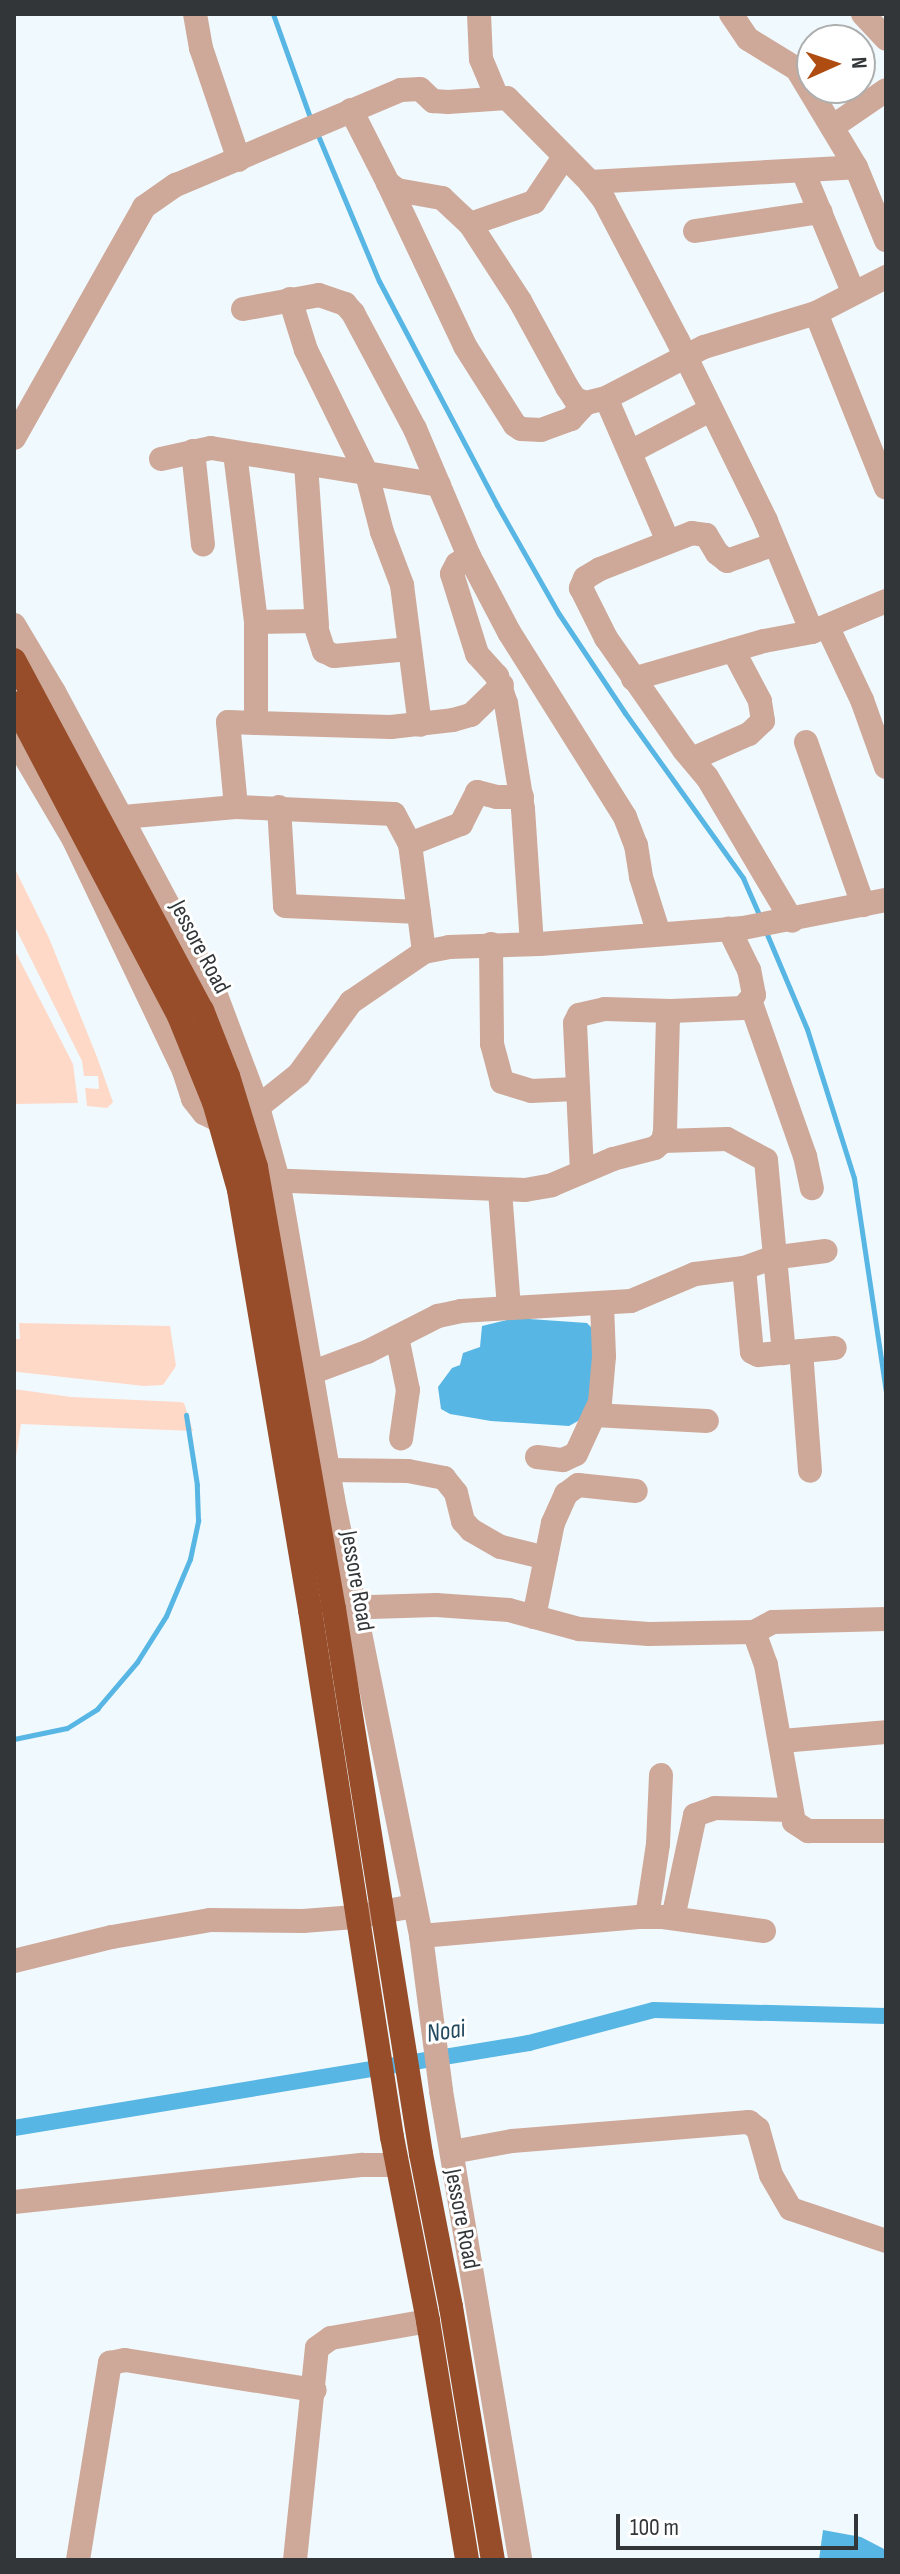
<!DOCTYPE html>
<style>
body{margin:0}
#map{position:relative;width:900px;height:2574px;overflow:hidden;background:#f0f9fe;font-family:"Sofia Sans Condensed",sans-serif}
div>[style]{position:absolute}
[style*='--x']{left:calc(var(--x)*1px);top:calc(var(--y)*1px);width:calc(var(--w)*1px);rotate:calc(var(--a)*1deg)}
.green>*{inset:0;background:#ffd9c8}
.water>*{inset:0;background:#57b6e3}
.stream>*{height:5px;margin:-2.5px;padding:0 2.5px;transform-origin:2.5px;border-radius:2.5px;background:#57b6e3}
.canal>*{height:16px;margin:-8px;padding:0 8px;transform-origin:8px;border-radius:8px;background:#57b6e3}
.minor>*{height:24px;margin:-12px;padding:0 12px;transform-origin:12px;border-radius:12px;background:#cea999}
.highway>*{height:24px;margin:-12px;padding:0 12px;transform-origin:12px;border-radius:12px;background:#974d29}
span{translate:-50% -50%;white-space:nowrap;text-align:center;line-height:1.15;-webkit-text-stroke:6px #fff;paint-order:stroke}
.street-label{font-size:24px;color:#323638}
.water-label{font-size:26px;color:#224a5e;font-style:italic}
.frame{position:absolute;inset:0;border:16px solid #323638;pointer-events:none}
.north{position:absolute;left:796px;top:24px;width:80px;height:80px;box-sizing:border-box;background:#fff;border:2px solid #adafaf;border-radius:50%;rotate:87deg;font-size:22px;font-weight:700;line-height:32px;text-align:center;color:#323638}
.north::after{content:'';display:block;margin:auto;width:28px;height:36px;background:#ae4c12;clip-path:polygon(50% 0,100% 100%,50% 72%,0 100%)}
.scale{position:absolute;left:616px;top:2514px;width:242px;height:36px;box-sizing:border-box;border:4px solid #323638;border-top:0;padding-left:10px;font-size:24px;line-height:28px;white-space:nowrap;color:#323638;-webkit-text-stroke:6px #fff;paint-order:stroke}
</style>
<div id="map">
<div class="green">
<i style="clip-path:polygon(14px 867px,49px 938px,97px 1057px,113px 1102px,107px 1108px,87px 1106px,85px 1088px,99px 1089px,98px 1076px,84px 1076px,82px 1061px,14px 925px)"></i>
<i style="clip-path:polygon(14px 949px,73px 1064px,78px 1103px,14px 1104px)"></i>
<i style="clip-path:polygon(19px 1323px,170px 1326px,176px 1366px,163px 1385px,144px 1386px,18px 1372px,14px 1371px,14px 1339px,20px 1339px)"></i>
<i style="clip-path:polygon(14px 1389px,71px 1397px,180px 1402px,184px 1403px,193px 1431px,21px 1424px,14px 1470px)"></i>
</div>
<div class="water">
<i style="clip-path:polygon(515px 1318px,587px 1323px,593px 1329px,592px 1401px,578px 1421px,569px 1426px,491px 1421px,450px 1414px,441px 1409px,438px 1387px,452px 1368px,460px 1365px,463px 1353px,480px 1347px,482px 1326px)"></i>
<i style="clip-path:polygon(823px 2530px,861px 2537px,886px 2550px,886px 2560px,819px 2560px)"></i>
</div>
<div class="stream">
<i style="--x:273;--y:14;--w:113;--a:70.3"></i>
<i style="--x:317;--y:133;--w:160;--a:67.3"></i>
<i style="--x:379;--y:281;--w:253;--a:62.2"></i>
<i style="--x:497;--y:505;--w:125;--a:60.4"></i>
<i style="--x:559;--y:614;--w:119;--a:56.3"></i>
<i style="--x:625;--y:713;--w:203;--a:54.4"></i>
<i style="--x:743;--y:878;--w:45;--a:66.3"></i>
<i style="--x:766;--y:932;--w:105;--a:67.1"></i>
<i style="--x:807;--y:1029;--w:156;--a:72.5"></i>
<i style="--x:854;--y:1178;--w:217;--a:81.5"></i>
<i style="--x:14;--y:1739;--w:54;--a:-11.7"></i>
<i style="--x:67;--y:1728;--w:36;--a:-32"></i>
<i style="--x:97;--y:1709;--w:62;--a:-49.6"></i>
<i style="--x:137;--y:1662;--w:54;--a:-57.8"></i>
<i style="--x:166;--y:1616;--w:62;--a:-67.2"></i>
<i style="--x:190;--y:1559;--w:40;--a:-78"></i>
<i style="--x:198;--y:1520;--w:35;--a:-92"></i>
<i style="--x:197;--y:1485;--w:71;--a:-98.9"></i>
</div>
<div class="canal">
<i style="--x:14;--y:2128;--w:522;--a:-9.37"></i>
<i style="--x:529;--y:2043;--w:129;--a:-14.8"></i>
<i style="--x:654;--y:2010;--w:232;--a:1.5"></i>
</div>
<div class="minor">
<i style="--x:195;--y:14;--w:35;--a:80"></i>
<i style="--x:201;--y:48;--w:118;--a:71.3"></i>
<i style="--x:479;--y:14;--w:45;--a:87.5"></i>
<i style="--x:481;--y:59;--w:41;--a:67.2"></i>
<i style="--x:731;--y:14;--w:30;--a:56"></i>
<i style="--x:748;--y:39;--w:57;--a:31.5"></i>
<i style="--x:797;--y:69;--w:114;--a:59"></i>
<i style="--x:856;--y:167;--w:79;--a:67.7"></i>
<i style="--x:863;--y:14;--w:34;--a:47"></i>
<i style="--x:351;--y:110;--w:82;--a:63.1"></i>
<i style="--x:388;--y:183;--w:11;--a:38"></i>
<i style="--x:397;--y:190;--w:46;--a:10.1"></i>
<i style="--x:442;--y:198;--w:38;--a:43"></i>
<i style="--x:470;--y:224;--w:92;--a:57"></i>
<i style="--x:520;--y:301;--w:98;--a:61.3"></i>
<i style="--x:567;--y:387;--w:14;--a:56"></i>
<i style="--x:575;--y:399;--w:12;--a:20"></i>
<i style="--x:586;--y:403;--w:21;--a:-14"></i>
<i style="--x:606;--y:398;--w:110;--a:-27.5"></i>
<i style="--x:704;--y:347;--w:117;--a:-16.9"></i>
<i style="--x:816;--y:313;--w:79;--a:-27.2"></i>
<i style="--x:832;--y:127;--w:65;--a:-34.4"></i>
<i style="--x:803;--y:171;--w:131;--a:67.5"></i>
<i style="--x:590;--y:182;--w:266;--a:-3.2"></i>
<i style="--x:388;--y:183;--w:180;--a:64.7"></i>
<i style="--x:465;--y:346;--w:93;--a:57.7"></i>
<i style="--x:515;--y:425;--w:7;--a:34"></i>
<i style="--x:521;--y:429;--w:20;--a:3"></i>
<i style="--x:541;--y:430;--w:32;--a:-20"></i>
<i style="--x:571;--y:419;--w:22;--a:-47"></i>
<i style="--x:470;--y:224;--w:68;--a:-19"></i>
<i style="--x:534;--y:202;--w:54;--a:-56.3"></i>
<i style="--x:695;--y:231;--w:127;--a:-8.6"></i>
<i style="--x:290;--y:299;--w:53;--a:72.6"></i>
<i style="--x:306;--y:350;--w:138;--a:63.8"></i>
<i style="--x:367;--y:474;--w:60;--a:75.5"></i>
<i style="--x:382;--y:532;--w:57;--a:69.3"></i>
<i style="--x:402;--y:585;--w:141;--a:82.7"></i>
<i style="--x:243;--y:309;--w:77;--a:-10.4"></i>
<i style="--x:319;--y:295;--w:28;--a:19"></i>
<i style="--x:345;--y:304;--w:12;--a:48"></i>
<i style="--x:353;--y:313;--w:132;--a:61.9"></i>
<i style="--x:415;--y:429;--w:138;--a:67"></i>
<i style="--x:469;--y:556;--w:86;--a:62.2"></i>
<i style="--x:509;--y:632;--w:218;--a:57.9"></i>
<i style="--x:625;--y:817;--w:30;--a:69"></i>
<i style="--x:636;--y:845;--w:32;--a:81"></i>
<i style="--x:641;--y:877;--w:60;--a:72.5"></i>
<i style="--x:816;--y:313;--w:188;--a:68.2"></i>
<i style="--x:606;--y:398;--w:156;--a:66.6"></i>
<i style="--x:14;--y:438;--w:265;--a:-60.6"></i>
<i style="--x:144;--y:207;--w:39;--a:-35"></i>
<i style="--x:176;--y:185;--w:244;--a:-22.9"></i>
<i style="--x:401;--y:90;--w:19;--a:-3"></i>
<i style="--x:420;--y:89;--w:18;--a:43"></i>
<i style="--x:433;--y:101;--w:15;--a:4"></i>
<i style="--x:448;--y:102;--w:59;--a:-3.9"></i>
<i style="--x:507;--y:98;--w:118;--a:45.3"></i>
<i style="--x:590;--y:182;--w:23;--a:52"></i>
<i style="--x:604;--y:200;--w:159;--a:62.3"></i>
<i style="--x:678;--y:341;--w:200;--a:63.9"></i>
<i style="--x:766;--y:521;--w:120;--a:67.5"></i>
<i style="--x:193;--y:451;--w:94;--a:83.9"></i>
<i style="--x:632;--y:451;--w:88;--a:-27.7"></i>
<i style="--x:235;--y:453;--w:170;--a:82.9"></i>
<i style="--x:256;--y:622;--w:101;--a:90"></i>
<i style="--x:256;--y:723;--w:28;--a:-178"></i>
<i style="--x:228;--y:722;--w:85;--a:84.6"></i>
<i style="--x:236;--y:807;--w:158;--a:2.5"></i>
<i style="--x:394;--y:814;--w:34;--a:62"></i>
<i style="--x:410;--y:844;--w:109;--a:82.6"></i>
<i style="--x:161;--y:459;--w:51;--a:-12.4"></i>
<i style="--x:211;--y:448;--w:231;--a:9.2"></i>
<i style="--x:306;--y:464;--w:162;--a:86.1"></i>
<i style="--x:775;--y:544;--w:51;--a:160.5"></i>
<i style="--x:727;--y:561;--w:13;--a:-141"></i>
<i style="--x:717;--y:553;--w:21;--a:-121"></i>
<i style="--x:706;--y:535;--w:14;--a:-172"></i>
<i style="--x:692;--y:533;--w:99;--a:158.6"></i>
<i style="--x:600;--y:569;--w:17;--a:149"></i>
<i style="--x:585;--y:578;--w:11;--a:112"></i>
<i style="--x:581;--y:588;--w:56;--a:63.4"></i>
<i style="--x:606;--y:638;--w:136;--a:55.1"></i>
<i style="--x:684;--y:750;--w:35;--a:50"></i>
<i style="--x:707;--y:777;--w:167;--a:59.4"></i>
<i style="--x:469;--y:556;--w:14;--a:146"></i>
<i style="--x:457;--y:564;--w:11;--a:117"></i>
<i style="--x:452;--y:574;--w:84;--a:72.6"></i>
<i style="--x:477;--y:654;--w:30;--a:48"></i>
<i style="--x:497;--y:676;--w:28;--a:72"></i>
<i style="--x:506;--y:703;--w:107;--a:80.9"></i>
<i style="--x:523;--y:809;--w:135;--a:86.2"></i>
<i style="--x:256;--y:622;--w:58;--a:-1"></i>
<i style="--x:314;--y:621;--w:32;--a:72"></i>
<i style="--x:324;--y:651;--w:11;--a:27"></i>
<i style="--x:334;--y:656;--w:76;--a:-5.3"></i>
<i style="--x:14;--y:625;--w:78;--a:59.2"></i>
<i style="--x:54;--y:692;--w:338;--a:61.8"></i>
<i style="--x:214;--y:990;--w:125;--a:69.4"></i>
<i style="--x:258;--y:1107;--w:76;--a:74.7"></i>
<i style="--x:278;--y:1180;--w:324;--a:80.2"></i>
<i style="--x:333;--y:1499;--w:446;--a:78.6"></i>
<i style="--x:421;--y:1936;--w:156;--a:82.6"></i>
<i style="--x:441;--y:2091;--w:476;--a:80.4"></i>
<i style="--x:827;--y:626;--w:82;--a:64.7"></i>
<i style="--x:862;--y:700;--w:71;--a:70.3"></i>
<i style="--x:633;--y:679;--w:136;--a:-16.2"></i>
<i style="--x:764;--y:641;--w:49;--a:-10.6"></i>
<i style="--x:812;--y:632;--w:80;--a:-22.7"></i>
<i style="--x:256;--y:723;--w:135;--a:1.7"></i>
<i style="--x:391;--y:727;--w:62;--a:-6.4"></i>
<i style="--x:453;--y:720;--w:19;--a:-16"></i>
<i style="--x:471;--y:715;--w:43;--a:-44.1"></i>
<i style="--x:14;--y:738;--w:118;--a:59.5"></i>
<i style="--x:74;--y:840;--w:256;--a:64.5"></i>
<i style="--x:184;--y:1071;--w:29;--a:72"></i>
<i style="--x:193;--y:1099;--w:18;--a:52"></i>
<i style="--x:204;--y:1113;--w:18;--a:27"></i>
<i style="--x:806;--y:742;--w:173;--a:70.7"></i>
<i style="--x:692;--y:759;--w:62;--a:-23.7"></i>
<i style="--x:749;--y:734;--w:19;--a:-43"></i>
<i style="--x:763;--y:721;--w:20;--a:-99"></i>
<i style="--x:760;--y:701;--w:58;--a:-117.9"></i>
<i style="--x:279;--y:807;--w:99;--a:86.5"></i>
<i style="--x:285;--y:906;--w:134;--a:2.6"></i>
<i style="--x:123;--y:817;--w:113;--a:-5.1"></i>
<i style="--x:410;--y:844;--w:55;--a:-21.4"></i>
<i style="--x:461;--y:824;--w:36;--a:-63"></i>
<i style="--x:477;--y:792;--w:21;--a:14"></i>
<i style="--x:497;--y:797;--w:25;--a:0"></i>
<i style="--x:491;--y:944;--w:100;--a:89.4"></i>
<i style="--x:492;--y:1044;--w:39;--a:75"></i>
<i style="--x:502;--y:1082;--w:30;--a:17"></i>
<i style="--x:531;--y:1091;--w:45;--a:-2.5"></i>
<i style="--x:751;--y:1003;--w:162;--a:70.6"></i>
<i style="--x:805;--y:1156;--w:33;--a:78"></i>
<i style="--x:258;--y:1107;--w:53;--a:-38.8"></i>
<i style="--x:299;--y:1074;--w:89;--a:-54.2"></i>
<i style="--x:351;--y:1002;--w:88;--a:-34.4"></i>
<i style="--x:424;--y:952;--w:25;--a:-11"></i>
<i style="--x:449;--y:947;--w:91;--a:-1.9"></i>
<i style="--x:540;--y:944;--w:204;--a:-4.5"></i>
<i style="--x:743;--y:928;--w:146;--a:-11.1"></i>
<i style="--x:663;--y:1141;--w:64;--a:-1.8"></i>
<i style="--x:727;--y:1139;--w:44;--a:28.3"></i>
<i style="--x:766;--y:1160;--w:194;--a:84.7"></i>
<i style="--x:582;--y:1172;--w:149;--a:-92.7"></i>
<i style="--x:575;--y:1023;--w:9;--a:-63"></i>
<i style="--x:579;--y:1015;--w:27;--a:-13"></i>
<i style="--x:605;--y:1009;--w:66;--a:1.7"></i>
<i style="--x:265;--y:1180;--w:260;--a:2.2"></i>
<i style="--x:525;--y:1190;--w:27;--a:-10"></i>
<i style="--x:552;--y:1185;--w:66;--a:-23.1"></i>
<i style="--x:613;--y:1159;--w:43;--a:-14.7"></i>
<i style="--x:655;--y:1148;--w:11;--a:-41"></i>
<i style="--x:663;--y:1141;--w:10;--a:-79"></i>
<i style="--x:665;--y:1131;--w:111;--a:-88.5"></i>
<i style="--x:668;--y:1020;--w:9;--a:-72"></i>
<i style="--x:671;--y:1011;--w:72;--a:-2.4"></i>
<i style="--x:743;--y:1008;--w:17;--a:-50"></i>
<i style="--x:754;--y:995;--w:25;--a:-101"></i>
<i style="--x:749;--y:970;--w:46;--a:-116"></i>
<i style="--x:500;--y:1191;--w:117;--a:85.6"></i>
<i style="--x:744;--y:1268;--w:84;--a:84.6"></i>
<i style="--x:752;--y:1352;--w:7;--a:27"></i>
<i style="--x:758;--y:1355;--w:77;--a:-5.2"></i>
<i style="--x:397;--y:1337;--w:54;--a:78.3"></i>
<i style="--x:408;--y:1390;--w:49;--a:98.1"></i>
<i style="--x:801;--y:1351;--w:120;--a:85.7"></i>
<i style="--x:300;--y:1377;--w:72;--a:-20.5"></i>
<i style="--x:367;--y:1352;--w:80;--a:-26.9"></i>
<i style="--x:438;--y:1316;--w:24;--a:-12"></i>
<i style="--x:461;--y:1311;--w:170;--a:-3.4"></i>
<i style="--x:631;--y:1301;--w:69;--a:-22.9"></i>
<i style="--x:695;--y:1274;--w:49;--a:-7"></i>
<i style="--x:744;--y:1268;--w:29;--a:-20"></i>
<i style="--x:771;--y:1258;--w:55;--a:-7.3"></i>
<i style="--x:594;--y:1415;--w:113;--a:3"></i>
<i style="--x:537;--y:1457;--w:26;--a:7"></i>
<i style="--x:563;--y:1460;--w:14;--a:-25"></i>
<i style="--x:576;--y:1454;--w:57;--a:-65.2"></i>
<i style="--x:600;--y:1402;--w:46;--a:-85"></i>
<i style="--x:604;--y:1356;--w:51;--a:-92.2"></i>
<i style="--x:328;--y:1470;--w:80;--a:0.7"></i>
<i style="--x:408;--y:1471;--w:37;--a:11"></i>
<i style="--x:444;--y:1478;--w:19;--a:51"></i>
<i style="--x:456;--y:1493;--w:29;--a:76"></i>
<i style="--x:463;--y:1521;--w:12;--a:48"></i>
<i style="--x:471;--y:1530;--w:34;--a:30"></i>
<i style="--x:501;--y:1547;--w:46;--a:13.7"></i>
<i style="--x:338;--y:1608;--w:98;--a:-1.8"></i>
<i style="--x:436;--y:1605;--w:73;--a:3.9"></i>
<i style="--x:509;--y:1610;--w:73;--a:15.2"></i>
<i style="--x:579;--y:1629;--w:70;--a:4.1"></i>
<i style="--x:649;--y:1634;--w:105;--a:-1.1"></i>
<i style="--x:754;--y:1632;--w:21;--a:-28"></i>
<i style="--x:773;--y:1622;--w:113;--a:-1.5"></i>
<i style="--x:534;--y:1617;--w:96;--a:-78.6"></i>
<i style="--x:553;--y:1523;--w:32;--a:-66"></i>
<i style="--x:566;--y:1494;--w:15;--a:-37"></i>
<i style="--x:578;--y:1485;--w:58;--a:5.9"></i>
<i style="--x:754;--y:1632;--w:35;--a:70"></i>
<i style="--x:766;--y:1665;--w:159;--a:79.9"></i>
<i style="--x:794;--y:1822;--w:17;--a:33"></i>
<i style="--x:808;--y:1831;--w:78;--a:0"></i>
<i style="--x:782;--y:1741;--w:104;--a:-4.9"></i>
<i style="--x:647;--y:1917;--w:74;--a:-81.4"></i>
<i style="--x:658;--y:1844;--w:69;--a:-87.5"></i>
<i style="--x:673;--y:1918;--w:105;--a:-77.9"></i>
<i style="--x:695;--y:1815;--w:21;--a:-19"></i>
<i style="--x:715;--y:1808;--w:75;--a:1.5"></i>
<i style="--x:421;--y:1936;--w:218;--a:-5"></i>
<i style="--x:638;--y:1917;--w:25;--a:0"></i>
<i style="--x:663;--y:1917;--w:102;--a:7.9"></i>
<i style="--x:14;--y:1961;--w:101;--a:-13.8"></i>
<i style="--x:112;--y:1937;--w:99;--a:-9.8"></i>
<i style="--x:210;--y:1920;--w:93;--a:0.6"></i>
<i style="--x:303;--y:1921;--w:52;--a:-4.4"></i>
<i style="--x:355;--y:1917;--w:60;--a:-10.6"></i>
<i style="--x:452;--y:2152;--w:61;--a:-10.4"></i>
<i style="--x:512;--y:2141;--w:238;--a:-4.6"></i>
<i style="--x:749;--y:2122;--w:11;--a:38"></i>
<i style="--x:758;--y:2129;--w:48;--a:74.2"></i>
<i style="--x:771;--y:2175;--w:39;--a:60"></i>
<i style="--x:791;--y:2209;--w:100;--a:18.6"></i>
<i style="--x:14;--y:2202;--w:351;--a:-6.1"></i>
<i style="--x:363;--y:2165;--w:34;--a:0"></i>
<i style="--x:78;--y:2560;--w:200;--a:-80.8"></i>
<i style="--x:110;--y:2363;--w:15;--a:-11"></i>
<i style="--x:125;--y:2360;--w:192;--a:9"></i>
<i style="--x:295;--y:2560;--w:213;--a:-84.1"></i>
<i style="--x:317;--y:2348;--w:17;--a:-36"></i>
<i style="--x:331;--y:2338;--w:98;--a:-9.9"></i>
</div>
<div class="highway">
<i style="--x:14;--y:660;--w:397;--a:61.8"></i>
<i style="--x:202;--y:1010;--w:71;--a:68.5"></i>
<i style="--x:228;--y:1076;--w:95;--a:72.9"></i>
<i style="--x:256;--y:1167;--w:449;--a:80"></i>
<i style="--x:334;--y:1609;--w:552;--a:80.93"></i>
<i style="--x:421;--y:2154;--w:156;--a:78.9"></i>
<i style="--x:451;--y:2307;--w:256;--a:80.6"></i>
<i style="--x:14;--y:703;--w:354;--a:62.2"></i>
<i style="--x:179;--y:1016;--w:93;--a:67.9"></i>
<i style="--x:214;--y:1102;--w:91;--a:74.1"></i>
<i style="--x:239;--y:1190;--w:426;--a:80.4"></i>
<i style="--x:310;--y:1610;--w:533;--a:81.16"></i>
<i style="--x:392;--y:2137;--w:187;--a:78.9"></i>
<i style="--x:428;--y:2321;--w:242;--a:80.7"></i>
</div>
<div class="street-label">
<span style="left:200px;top:947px;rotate:62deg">Jessore Road</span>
<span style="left:357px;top:1581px;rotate:80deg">Jessore Road</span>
<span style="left:462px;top:2219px;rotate:79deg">Jessore Road</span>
</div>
<div class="water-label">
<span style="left:446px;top:2032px;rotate:-9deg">Noai</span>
</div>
<div class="frame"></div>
<div class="north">N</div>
<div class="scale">100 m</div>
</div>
